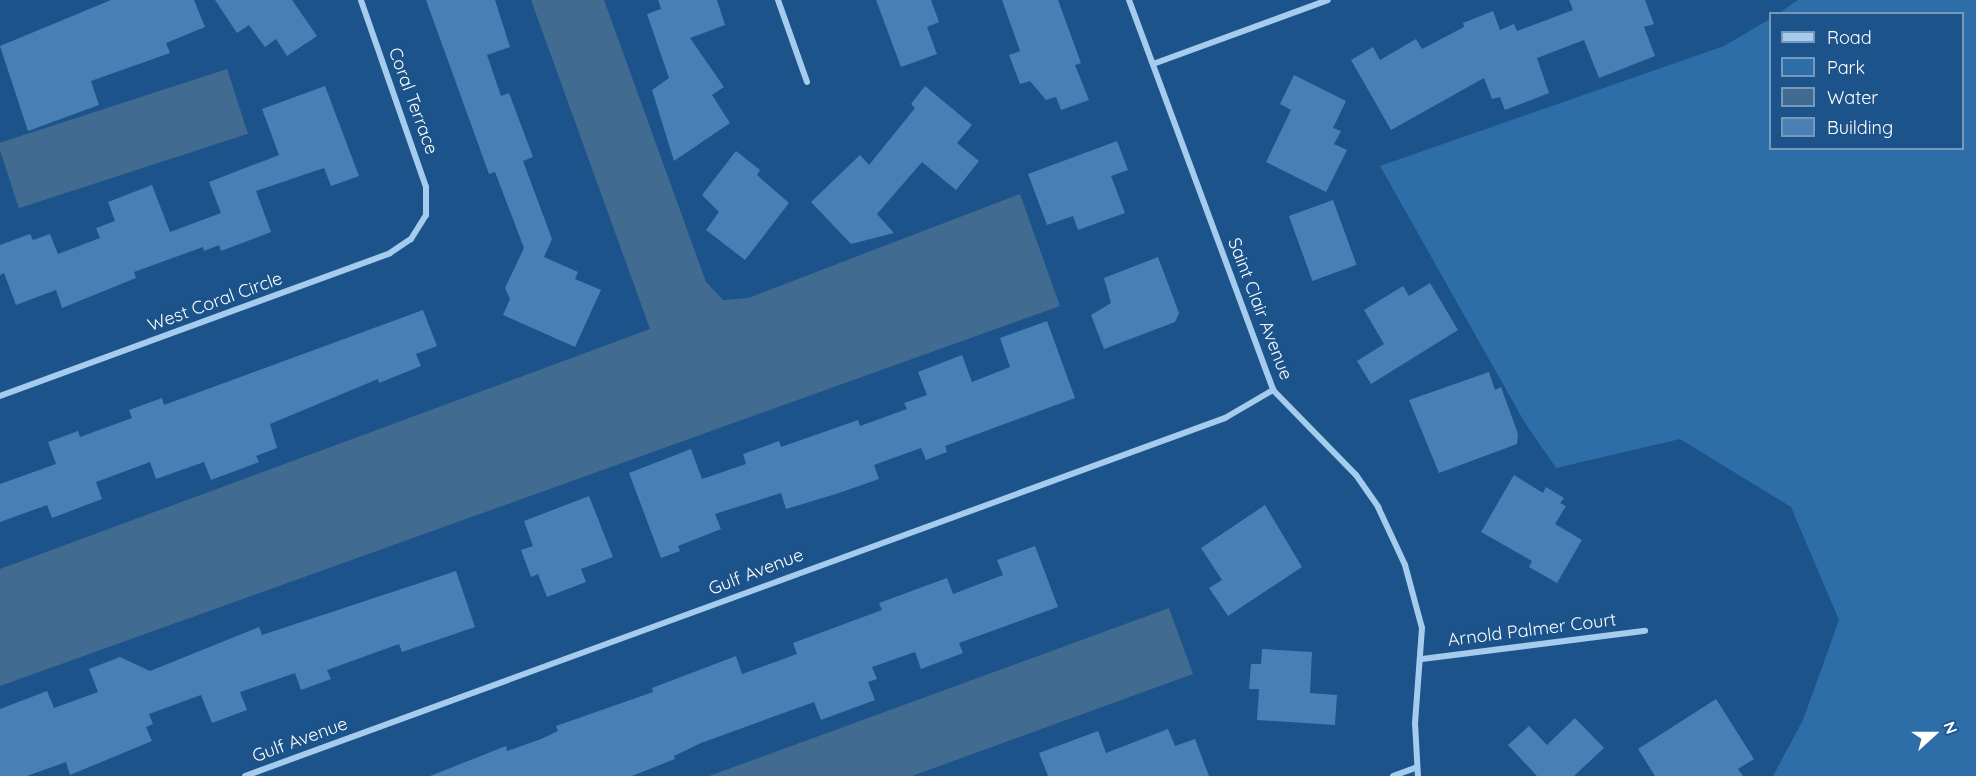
<!DOCTYPE html>
<style>
body{margin:0}
#map{position:relative;width:1976px;height:776px;overflow:hidden;background:#1b538a;font-family:Quicksand,sans-serif}
div>[style]{position:absolute}
[style*='--x']{left:calc(var(--x)*1px);top:calc(var(--y)*1px);width:calc(var(--w)*1px);rotate:calc(var(--a)*1deg)}
.green>*{inset:0;background:#2e6ea8}
.water>*{inset:0;background:#426b92;transform-origin:0 0}
.building>*{inset:0;background:#4880b5;transform-origin:0 0}
.street>*{height:6px;margin:-3px;padding:0 3px;transform-origin:3px;border-radius:3px;background:#a5cbed}
span{translate:-50% -50%;white-space:nowrap;text-align:center;line-height:1.15;-webkit-text-stroke:5px #1b538a;paint-order:stroke}
.street-label{font-size:18px;color:#fff}
.legend{position:absolute;left:1769px;top:12px;width:195px;height:138px;box-sizing:border-box;background:#1b538a;border:2px solid #7698b9;margin:0;padding:8px 10px;list-style:none;font-size:18px;color:#fff}
.legend li{display:flex;align-items:center;gap:12px;height:30px}
.legend b{width:30px;border:2px solid #7698b9}
.north{position:absolute;left:1904px;top:704px;width:60px;height:60px;-webkit-text-stroke:4px #1b538a;paint-order:stroke;rotate:69deg;font-size:16px;font-weight:700;line-height:24px;text-align:center;color:#fff}
.north::after{content:'';display:block;margin:auto;width:21px;height:27px;background:#fff;clip-path:polygon(50% 0,100% 100%,50% 72%,0 100%)}
</style>
<div id="map">
<div class="green">
<i style="clip-path:polygon(1798px 0,1976px 0,1976px 776px,1773px 776px,1803px 720px,1839px 620px,1791px 507px,1680px 439px,1556px 468px,1525px 423px,1380px 166px,1724px 46px,1770px 19px,1770px 148px,1962px 148px,1962px 14px,1779px 13px)"></i>
</div>
<div class="water">
<i style="clip-path:polygon(531px 0,604px 0,706px 282px,723px 300px,748px 298px,1020px 194px,1060px 306px,0 686px,0 569px,650px 329px)"></i>
<i style="left:227px;top:69px;width:68px;height:241px;rotate:72deg"></i>
<i style="clip-path:polygon(1169px 608px,1193px 674px,912px 776px,709px 776px)"></i>
</div>
<div class="building">
<i style="clip-path:polygon(111px 0,194px 0,205px 27px,166px 43px,170px 53px,91px 81px,99px 105px,28px 131px,0 46px)"></i>
<i style="clip-path:polygon(215px 0,292px 0,317px 36px,287px 56px,276px 39px,265px 47px,249px 25px,237px 33px)"></i>
<i style="clip-path:polygon(426px 0,495px 0,510px 47px,487px 55px,501px 96px,509px 93px,533px 157px,523px 161px,552px 239px,544px 257px,578px 272px,575px 279px,601px 290px,575px 347px,503px 315px,510px 299px,505px 288px,524px 248px,495px 172px,489px 174px)"></i>
<i style="clip-path:polygon(658px 0,717px 0,725px 25px,690px 38px,724px 87px,712px 95px,730px 123px,674px 161px,652px 90px,669px 78px,647px 14px,661px 9px)"></i>
<i style="clip-path:polygon(876px 0,931px 0,939px 22px,927px 27px,937px 54px,901px 67px)"></i>
<i style="clip-path:polygon(1002px 0,1058px 0,1081px 63px,1075px 65px,1089px 100px,1061px 110px,1056px 97px,1046px 100px,1030px 81px,1020px 84px,1009px 55px,1020px 51px)"></i>
<i style="clip-path:polygon(1569px 0,1645px 0,1654px 24px,1644px 27px,1655px 56px,1599px 78px,1584px 40px,1537px 58px,1549px 93px,1505px 110px,1500px 97px,1492px 99px,1484px 78px,1391px 130px,1351px 60px,1373px 47px,1380px 60px,1416px 39px,1422px 49px,1464px 27px,1463px 23px,1493px 11px,1500px 30px,1514px 24px,1517px 31px,1573px 10px)"></i>
<i style="clip-path:polygon(1294px 75px,1346px 101px,1333px 128px,1341px 131px,1334px 144px,1347px 150px,1326px 192px,1266px 162px,1291px 110px,1280px 104px)"></i>
<i style="clip-path:polygon(325px 86px,359px 176px,331px 186px,324px 168px,256px 191px,271px 232px,221px 251px,219px 245px,204px 251px,203px 247px,134px 272px,136px 278px,62px 308px,56px 290px,16px 305px,4px 273px,0 275px,0 245px,30px 234px,33px 240px,50px 234px,58px 254px,100px 238px,96px 228px,115px 221px,108px 202px,152px 185px,170px 232px,221px 213px,209px 182px,279px 155px,262px 109px)"></i>
<i style="clip-path:polygon(925px 86px,972px 125px,957px 143px,979px 161px,956px 190px,922px 162px,877px 214px,894px 233px,851px 244px,811px 202px,860px 155px,869px 165px,915px 108px,911px 104px)"></i>
<i style="clip-path:polygon(1117px 141px,1128px 170px,1111px 176px,1125px 213px,1078px 230px,1073px 216px,1047px 225px,1028px 174px)"></i>
<i style="clip-path:polygon(736px 151px,760px 170px,757px 175px,789px 203px,745px 260px,706px 230px,719px 212px,702px 195px)"></i>
<i style="left:1333px;top:200px;width:69px;height:47px;rotate:70deg"></i>
<i style="clip-path:polygon(1158px 257px,1179px 313px,1175px 322px,1104px 349px,1091px 315px,1111px 303px,1104px 278px)"></i>
<i style="clip-path:polygon(1430px 283px,1458px 330px,1371px 384px,1357px 361px,1384px 344px,1364px 310px,1403px 286px,1409px 296px)"></i>
<i style="clip-path:polygon(423px 310px,437px 346px,416px 354px,421px 366px,379px 383px,378px 379px,270px 424px,277px 448px,256px 456px,259px 462px,211px 480px,204px 462px,156px 479px,150px 462px,96px 482px,102px 499px,52px 518px,47px 505px,0 522px,0 484px,56px 464px,48px 442px,78px 431px,80px 437px,132px 418px,129px 410px,162px 398px,164px 405px)"></i>
<i style="clip-path:polygon(1047px 321px,1075px 398px,945px 446px,947px 452px,926px 460px,921px 448px,874px 465px,879px 479px,836px 494px,786px 509px,781px 493px,715px 514px,721px 529px,678px 546px,680px 551px,661px 558px,629px 473px,691px 449px,702px 479px,746px 464px,743px 454px,779px 441px,781px 447px,858px 420px,860px 426px,907px 409px,904px 403px,927px 395px,918px 372px,962px 355px,972px 382px,1010px 367px,1000px 338px)"></i>
<i style="clip-path:polygon(1489px 372px,1495px 390px,1501px 387px,1518px 434px,1517px 444px,1439px 473px,1409px 400px)"></i>
<i style="clip-path:polygon(1514px 475px,1543px 493px,1546px 487px,1564px 498px,1560px 503px,1566px 506px,1555px 524px,1582px 540px,1557px 583px,1529px 567px,1532px 561px,1481px 532px)"></i>
<i style="clip-path:polygon(589px 496px,613px 557px,581px 569px,586px 582px,547px 597px,538px 574px,531px 577px,521px 550px,533px 546px,524px 521px)"></i>
<i style="clip-path:polygon(1265px 505px,1302px 567px,1228px 616px,1209px 588px,1222px 580px,1201px 548px)"></i>
<i style="clip-path:polygon(1035px 546px,1058px 607px,959px 643px,963px 653px,921px 669px,915px 652px,872px 667px,877px 679px,868px 682px,875px 700px,821px 720px,814px 702px,701px 743px,674px 756px,675px 759px,632px 776px,430px 776px,506px 746px,507px 751px,541px 739px,558px 731px,556px 726px,653px 692px,652px 688px,736px 656px,742px 674px,797px 654px,793px 643px,882px 610px,879px 603px,947px 578px,953px 594px,1003px 575px,997px 560px)"></i>
<i style="clip-path:polygon(456px 571px,475px 627px,402px 652px,399px 644px,327px 670px,331px 679px,301px 690px,295px 673px,240px 692px,247px 710px,212px 723px,201px 695px,149px 714px,153px 724px,146px 727px,152px 741px,70px 775px,66px 762px,27px 776px,0 776px,0 709px,47px 691px,54px 708px,98px 692px,89px 669px,120px 657px,150px 671px,259px 627px,262px 635px)"></i>
<i style="clip-path:polygon(1262px 649px,1312px 652px,1310px 693px,1337px 695px,1335px 725px,1257px 720px,1259px 689px,1249px 689px,1251px 664px,1261px 664px)"></i>
<i style="clip-path:polygon(1716px 699px,1754px 759px,1738px 769px,1743px 776px,1655px 776px,1638px 749px)"></i>
<i style="clip-path:polygon(1575px 718px,1604px 748px,1574px 776px,1537px 776px,1508px 745px,1529px 726px,1547px 745px)"></i>
<i style="clip-path:polygon(1168px 729px,1175px 746px,1195px 739px,1209px 776px,1048px 776px,1039px 753px,1098px 731px,1106px 753px)"></i>
</div>
<div class="street">
<i style="--x:778;--y:0;--w:87;--a:70.5"></i>
<i style="--x:1129;--y:0;--w:416;--a:69.7"></i>
<i style="--x:1273;--y:390;--w:119;--a:45.7"></i>
<i style="--x:1356;--y:475;--w:39;--a:55"></i>
<i style="--x:1378;--y:507;--w:64;--a:65"></i>
<i style="--x:1405;--y:565;--w:65;--a:74.9"></i>
<i style="--x:1422;--y:628;--w:95;--a:94.2"></i>
<i style="--x:1415;--y:723;--w:53;--a:86.8"></i>
<i style="--x:1153;--y:64;--w:186;--a:-20.1"></i>
<i style="--x:0;--y:396;--w:415;--a:-20.1"></i>
<i style="--x:390;--y:253;--w:25;--a:-34"></i>
<i style="--x:411;--y:239;--w:28;--a:-58"></i>
<i style="--x:426;--y:215;--w:28;--a:-90"></i>
<i style="--x:426;--y:187;--w:198;--a:-109.2"></i>
<i style="--x:1422;--y:659;--w:225;--a:-7.2"></i>
<i style="--x:245;--y:776;--w:1043;--a:-20.07"></i>
<i style="--x:1225;--y:418;--w:56;--a:-30.3"></i>
<i style="--x:1393;--y:776;--w:23;--a:-20"></i>
</div>
<div class="street-label">
<span style="left:413px;top:101px;rotate:70deg">Coral Terrace</span>
<span style="left:215px;top:302px;rotate:-20deg">West Coral Circle</span>
<span style="left:1260px;top:309px;rotate:69deg">Saint Clair Avenue</span>
<span style="left:756px;top:572px;rotate:-21deg">Gulf Avenue</span>
<span style="left:1532px;top:630px;rotate:-7deg">Arnold Palmer Court</span>
<span style="left:300px;top:740px;rotate:-20deg">Gulf Avenue</span>
</div>
<ul class="legend">
<li><b style="height:8px;background:#a5cbed"></b>Road</li>
<li><b style="height:16px;background:#2e6ea8"></b>Park</li>
<li><b style="height:16px;background:#426b92"></b>Water</li>
<li><b style="height:16px;background:#4880b5"></b>Building</li>
</ul>
<div class="north">N</div>
</div>
